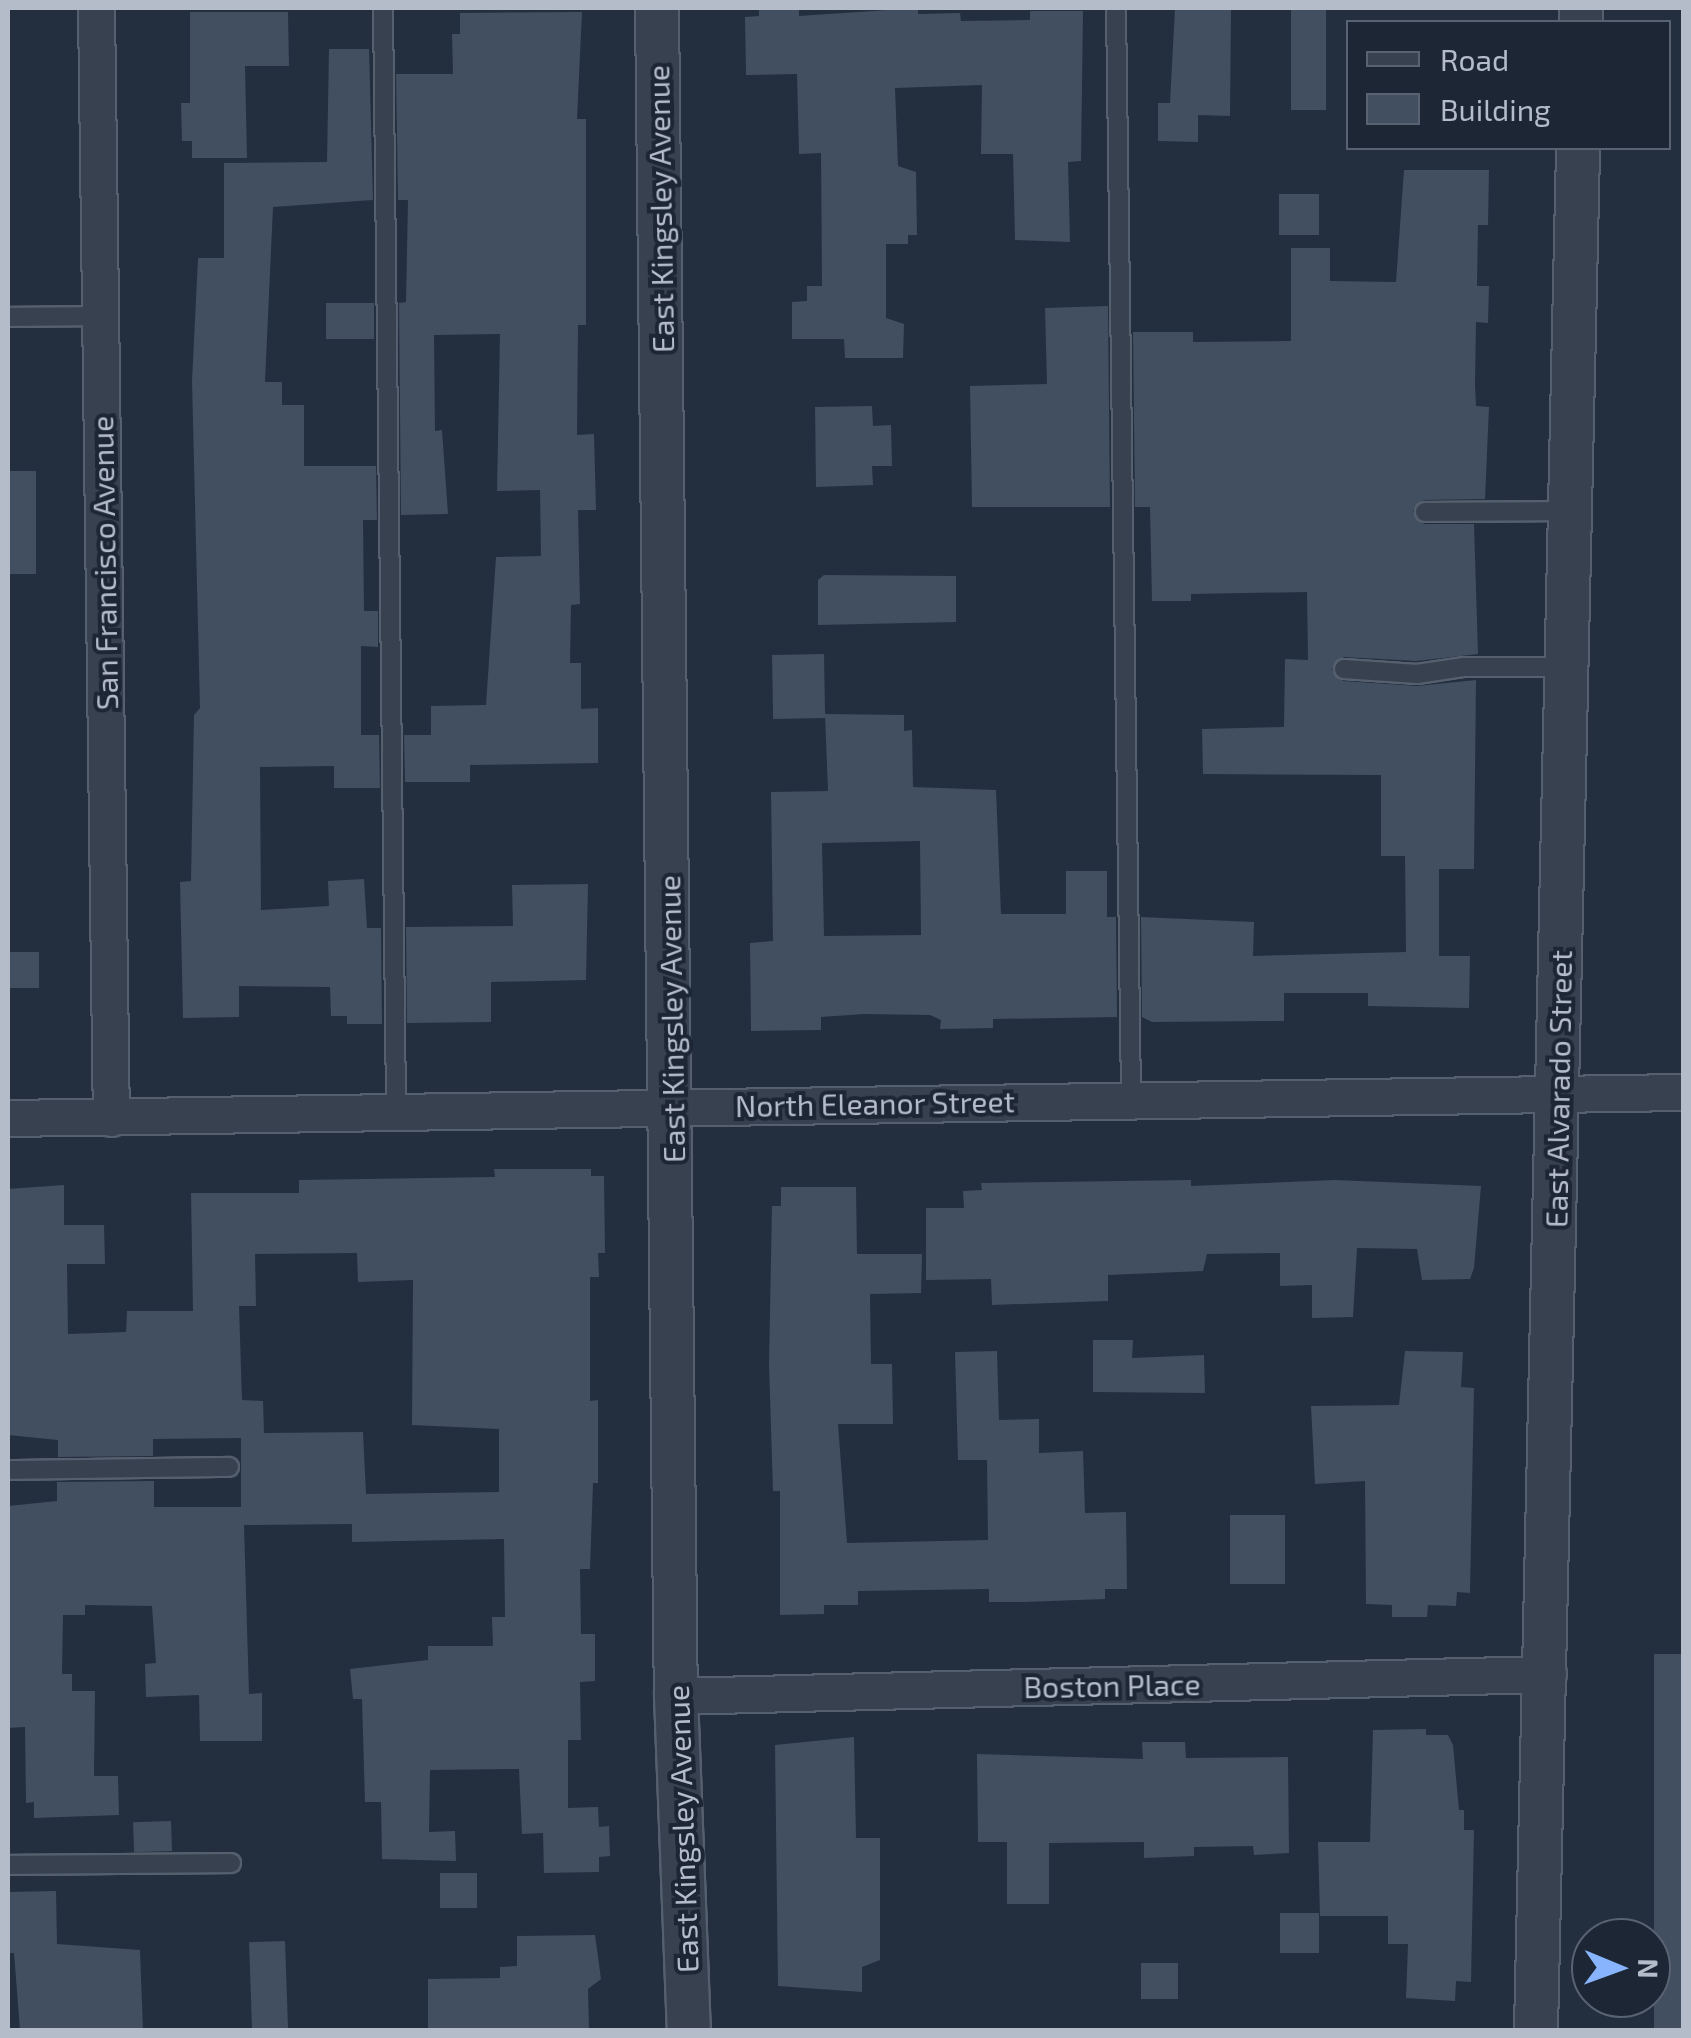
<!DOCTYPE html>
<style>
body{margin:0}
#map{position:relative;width:1691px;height:2038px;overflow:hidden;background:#232f3f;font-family:"Exo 2",sans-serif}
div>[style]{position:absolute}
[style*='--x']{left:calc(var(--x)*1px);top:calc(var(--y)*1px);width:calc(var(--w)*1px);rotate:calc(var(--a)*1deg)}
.building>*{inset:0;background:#424f61;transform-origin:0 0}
.roads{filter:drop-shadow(2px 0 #555f6d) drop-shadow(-2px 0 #555f6d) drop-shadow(0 2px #555f6d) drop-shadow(0 -2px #555f6d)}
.service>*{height:18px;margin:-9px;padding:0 9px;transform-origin:9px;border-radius:9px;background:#37414f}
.minor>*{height:35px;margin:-17.5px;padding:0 17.5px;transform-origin:17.5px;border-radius:17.5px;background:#37414f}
.tertiary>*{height:42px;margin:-21px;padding:0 21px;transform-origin:21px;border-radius:21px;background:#37414f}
span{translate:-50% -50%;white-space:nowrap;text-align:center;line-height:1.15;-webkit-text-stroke:8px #1c2634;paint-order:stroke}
.street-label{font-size:30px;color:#b4bcca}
.frame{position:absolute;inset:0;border:10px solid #b4bcca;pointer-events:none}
.legend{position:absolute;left:1346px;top:20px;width:325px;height:130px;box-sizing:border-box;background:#1c2634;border:2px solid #596270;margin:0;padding:12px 18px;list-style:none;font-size:30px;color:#b4bcca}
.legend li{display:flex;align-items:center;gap:20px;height:50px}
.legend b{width:50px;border:2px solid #596270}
.north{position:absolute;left:1571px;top:1918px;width:100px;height:100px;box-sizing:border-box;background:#1c2634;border:2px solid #596270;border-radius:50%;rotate:91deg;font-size:28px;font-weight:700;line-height:40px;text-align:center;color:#b4bcca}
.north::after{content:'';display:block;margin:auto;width:35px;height:45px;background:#87b4fc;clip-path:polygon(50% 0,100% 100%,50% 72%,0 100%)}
</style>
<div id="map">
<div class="building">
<i style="clip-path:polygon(759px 8px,799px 8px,799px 16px,918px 8px,918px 14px,960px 13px,961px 21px,1030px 20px,1030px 11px,1083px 11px,1081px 161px,1068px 162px,1070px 242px,1015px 240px,1013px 154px,981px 154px,982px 85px,895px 88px,898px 166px,916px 172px,917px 235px,908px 235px,908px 244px,886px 244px,886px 318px,904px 324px,903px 358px,845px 358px,844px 339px,792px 339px,792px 302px,807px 301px,807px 286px,822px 286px,821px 153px,799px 154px,797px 74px,746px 75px,745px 17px,759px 16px)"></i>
<i style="clip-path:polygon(1175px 8px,1231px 8px,1230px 116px,1198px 115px,1198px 142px,1158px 141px,1158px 103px,1170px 103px)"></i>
<i style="left:1291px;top:8px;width:35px;height:102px"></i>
<i style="clip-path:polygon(190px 12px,288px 12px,289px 66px,245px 66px,247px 158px,192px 158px,192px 141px,182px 141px,181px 103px,190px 103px)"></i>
<i style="clip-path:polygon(582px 12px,577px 119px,586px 119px,586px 325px,578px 325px,577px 435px,594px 434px,596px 510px,578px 510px,580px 604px,571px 605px,570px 663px,581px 663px,581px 709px,598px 708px,598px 763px,470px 765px,470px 782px,405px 782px,404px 735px,431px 735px,431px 706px,486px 705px,496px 557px,541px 556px,540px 490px,497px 491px,500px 334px,434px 335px,435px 431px,442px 430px,448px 514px,401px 515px,399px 303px,406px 302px,408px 200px,398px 200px,396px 74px,453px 74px,452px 34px,460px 34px,460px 13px)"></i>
<i style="clip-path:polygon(329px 49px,369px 49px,373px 200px,273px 207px,265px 382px,282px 382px,282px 405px,304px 405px,304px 466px,376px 466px,377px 520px,363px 520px,364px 611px,378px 611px,378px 647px,361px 646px,361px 735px,379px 735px,380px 788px,334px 788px,334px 766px,260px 767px,261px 910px,329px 906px,328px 881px,364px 879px,367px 928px,381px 928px,382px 1024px,347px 1024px,347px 1016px,331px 1016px,330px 987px,239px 986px,239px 1017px,183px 1018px,180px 882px,191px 881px,194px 715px,200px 708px,192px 381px,198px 258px,224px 258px,224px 163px,327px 162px)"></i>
<i style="clip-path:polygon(1404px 170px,1489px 170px,1488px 225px,1478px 225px,1477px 286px,1489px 286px,1488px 323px,1476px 322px,1475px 385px,1476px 406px,1489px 407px,1485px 499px,1424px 500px,1413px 511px,1424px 524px,1474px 524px,1478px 654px,1416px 661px,1344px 657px,1332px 669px,1343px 681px,1417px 686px,1476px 680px,1474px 869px,1439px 869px,1439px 956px,1470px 956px,1469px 1008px,1368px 1006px,1368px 993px,1284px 993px,1284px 1021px,1152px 1022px,1142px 1017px,1141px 917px,1254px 922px,1253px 956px,1406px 952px,1405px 856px,1381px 856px,1381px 775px,1203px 774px,1202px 729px,1284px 727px,1285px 659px,1308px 660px,1307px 592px,1191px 594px,1191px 601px,1152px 601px,1150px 507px,1135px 507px,1133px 332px,1193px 332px,1193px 342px,1291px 341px,1291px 248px,1330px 248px,1330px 281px,1396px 282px)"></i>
<i style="left:1279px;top:194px;width:40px;height:41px"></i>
<i style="left:374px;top:303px;width:36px;height:48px;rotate:90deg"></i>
<i style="clip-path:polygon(1108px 306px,1110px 507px,972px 507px,970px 386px,1047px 384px,1045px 308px)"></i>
<i style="clip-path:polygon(872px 406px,873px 426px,891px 425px,892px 466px,872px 466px,873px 485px,816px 487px,815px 407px)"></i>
<i style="left:8px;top:471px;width:28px;height:103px"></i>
<i style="clip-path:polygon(824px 575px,956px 576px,956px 622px,818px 625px,818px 580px)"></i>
<i style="left:824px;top:654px;width:64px;height:52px;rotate:89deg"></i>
<i style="clip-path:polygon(evenodd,825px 714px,904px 715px,904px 731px,912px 730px,913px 787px,996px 790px,1001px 914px,1066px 914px,1066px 871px,1107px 871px,1107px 917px,1116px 917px,1117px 1017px,993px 1019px,993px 1028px,940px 1029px,941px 1020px,930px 1015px,864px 1014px,821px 1017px,821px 1030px,751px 1031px,750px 943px,773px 941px,771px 792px,828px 791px,825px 714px,920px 841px,921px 935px,824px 936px,822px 843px,920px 841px)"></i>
<i style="clip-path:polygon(588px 884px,586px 980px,491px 982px,491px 1022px,407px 1023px,406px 927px,513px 926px,512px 885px)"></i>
<i style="left:8px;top:952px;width:31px;height:36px"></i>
<i style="clip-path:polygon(evenodd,494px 1169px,591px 1169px,591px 1176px,604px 1176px,605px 1253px,598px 1253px,599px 1277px,590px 1277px,590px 1401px,598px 1400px,598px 1483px,593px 1483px,590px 1569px,580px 1569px,581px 1634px,595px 1634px,595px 1681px,580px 1682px,581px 1740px,568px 1740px,568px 1808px,598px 1807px,599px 1827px,609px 1826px,610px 1856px,599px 1857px,599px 1872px,544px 1873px,543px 1833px,522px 1834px,519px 1769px,430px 1770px,429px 1832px,455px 1831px,456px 1861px,382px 1859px,381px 1802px,365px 1802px,362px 1699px,353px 1699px,350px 1669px,428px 1660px,428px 1646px,493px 1646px,492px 1617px,505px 1617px,504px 1539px,352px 1542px,352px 1524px,244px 1525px,249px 1694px,262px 1693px,262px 1741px,200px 1741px,199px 1695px,146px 1697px,145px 1664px,156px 1663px,152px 1606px,85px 1605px,85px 1615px,63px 1615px,62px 1674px,72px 1674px,72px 1691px,95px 1691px,94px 1776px,118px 1776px,119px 1815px,34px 1818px,34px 1802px,26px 1803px,25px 1727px,8px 1728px,8px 1506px,57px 1501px,57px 1482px,154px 1481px,154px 1507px,241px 1507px,241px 1438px,153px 1439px,153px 1456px,58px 1457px,58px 1440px,8px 1435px,8px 1189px,64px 1185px,64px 1225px,104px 1225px,105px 1264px,67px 1264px,68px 1334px,126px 1332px,127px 1311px,193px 1311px,191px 1193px,299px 1193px,299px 1180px,495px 1177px,494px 1169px,357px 1253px,358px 1282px,413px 1280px,412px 1425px,499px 1429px,499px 1492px,366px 1494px,363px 1432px,264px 1433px,263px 1401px,242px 1400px,239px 1306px,256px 1306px,255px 1254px,357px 1253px)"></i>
<i style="clip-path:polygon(1191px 1180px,1191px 1186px,1335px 1180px,1481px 1186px,1474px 1268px,1470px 1279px,1422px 1280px,1417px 1249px,1357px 1248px,1353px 1317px,1312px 1318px,1312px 1285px,1280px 1286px,1280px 1253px,1207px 1254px,1203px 1271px,1108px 1275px,1108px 1301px,992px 1305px,991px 1279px,926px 1280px,926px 1208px,964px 1208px,963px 1191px,982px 1190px,981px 1183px)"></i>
<i style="clip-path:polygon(781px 1187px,856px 1187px,857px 1254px,922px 1254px,921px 1293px,870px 1294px,871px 1364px,892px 1364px,893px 1424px,838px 1424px,847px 1543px,988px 1540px,987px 1460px,958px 1460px,955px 1352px,997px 1351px,999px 1420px,1039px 1419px,1039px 1453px,1083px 1451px,1085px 1513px,1126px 1512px,1127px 1589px,1105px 1589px,1105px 1599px,1024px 1602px,989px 1602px,989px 1589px,858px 1591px,858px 1605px,824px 1605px,824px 1614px,780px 1615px,780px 1491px,773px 1491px,769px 1364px,772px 1206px,781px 1206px)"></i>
<i style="clip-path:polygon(1093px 1340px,1133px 1340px,1132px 1358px,1204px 1355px,1205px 1393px,1093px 1392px)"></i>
<i style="clip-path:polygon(1405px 1351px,1463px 1352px,1461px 1387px,1474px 1388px,1470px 1593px,1457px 1592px,1456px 1606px,1428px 1605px,1427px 1617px,1392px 1617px,1392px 1605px,1366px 1604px,1365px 1481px,1315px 1484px,1311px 1406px,1399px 1405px)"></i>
<i style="left:1285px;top:1515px;width:69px;height:55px;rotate:90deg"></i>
<i style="left:1654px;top:1654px;width:30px;height:376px"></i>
<i style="clip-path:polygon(1426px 1729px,1426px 1735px,1448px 1735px,1453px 1745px,1459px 1810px,1464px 1810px,1464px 1830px,1474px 1830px,1471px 1982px,1456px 1981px,1455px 2001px,1406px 1998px,1408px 1944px,1388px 1944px,1388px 1916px,1320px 1916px,1318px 1842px,1370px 1842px,1373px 1730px)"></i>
<i style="clip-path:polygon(854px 1737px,856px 1838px,880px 1838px,880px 1960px,862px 1967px,862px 1992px,778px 1986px,775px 1745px)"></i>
<i style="clip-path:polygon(1142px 1742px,1185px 1742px,1186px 1758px,1288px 1757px,1289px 1853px,1254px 1855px,1253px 1846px,1194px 1847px,1194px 1856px,1144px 1858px,1144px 1842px,1049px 1843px,1049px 1904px,1007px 1904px,1007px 1842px,978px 1842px,977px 1754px,1143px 1759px)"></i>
<i style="left:171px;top:1821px;width:30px;height:38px;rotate:88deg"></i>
<i style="left:440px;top:1873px;width:37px;height:35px"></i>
<i style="clip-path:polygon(56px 1891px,57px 1944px,140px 1950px,143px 2030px,20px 2030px,14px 1953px,8px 1953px,8px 1892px)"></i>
<i style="left:1280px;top:1913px;width:39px;height:40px"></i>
<i style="clip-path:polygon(595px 1935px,601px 1979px,588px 1989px,589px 2030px,428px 2030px,428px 1979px,500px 1978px,500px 1967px,517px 1966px,517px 1936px)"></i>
<i style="left:285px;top:1941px;width:89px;height:36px;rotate:88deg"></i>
<i style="left:1178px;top:1963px;width:36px;height:37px;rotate:90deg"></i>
</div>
<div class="roads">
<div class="service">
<i style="--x:383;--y:8;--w:1103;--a:89.32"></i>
<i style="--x:1116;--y:8;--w:1092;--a:89.21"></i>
<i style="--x:8;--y:317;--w:92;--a:-0.6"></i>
<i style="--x:1425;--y:512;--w:144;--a:-0.4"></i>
<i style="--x:1344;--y:669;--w:73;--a:3.9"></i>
<i style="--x:1417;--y:674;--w:48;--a:-8.5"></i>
<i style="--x:1464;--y:667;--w:102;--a:0"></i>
<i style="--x:8;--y:1470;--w:221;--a:-0.8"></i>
<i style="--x:8;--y:1865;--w:223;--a:-0.5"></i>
</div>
<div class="minor">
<i style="--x:96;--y:8;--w:1110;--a:89.23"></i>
<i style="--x:8;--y:1118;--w:1676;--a:-0.89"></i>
<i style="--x:676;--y:1696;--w:872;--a:-1.45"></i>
</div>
<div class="tertiary">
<i style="--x:657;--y:8;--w:1688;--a:89.36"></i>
<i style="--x:676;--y:1696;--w:334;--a:87.8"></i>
<i style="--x:1581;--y:22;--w:14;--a:-90"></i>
<i style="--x:1536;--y:2030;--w:1882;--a:-88.72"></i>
</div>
</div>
<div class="street-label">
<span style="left:660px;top:209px;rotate:-91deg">East Kingsley Avenue</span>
<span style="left:104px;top:563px;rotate:-91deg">San Francisco Avenue</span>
<span style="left:671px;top:1019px;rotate:-91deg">East Kingsley Avenue</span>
<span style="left:1558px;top:1089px;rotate:-89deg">East Alvarado Street</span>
<span style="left:875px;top:1103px;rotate:-1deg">North Eleanor Street</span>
<span style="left:1112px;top:1685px;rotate:-1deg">Boston Place</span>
<span style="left:682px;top:1829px;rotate:-92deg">East Kingsley Avenue</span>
</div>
<div class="frame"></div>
<ul class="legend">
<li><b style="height:12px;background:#37414f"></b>Road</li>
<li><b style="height:28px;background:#424f61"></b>Building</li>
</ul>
<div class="north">N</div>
</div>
